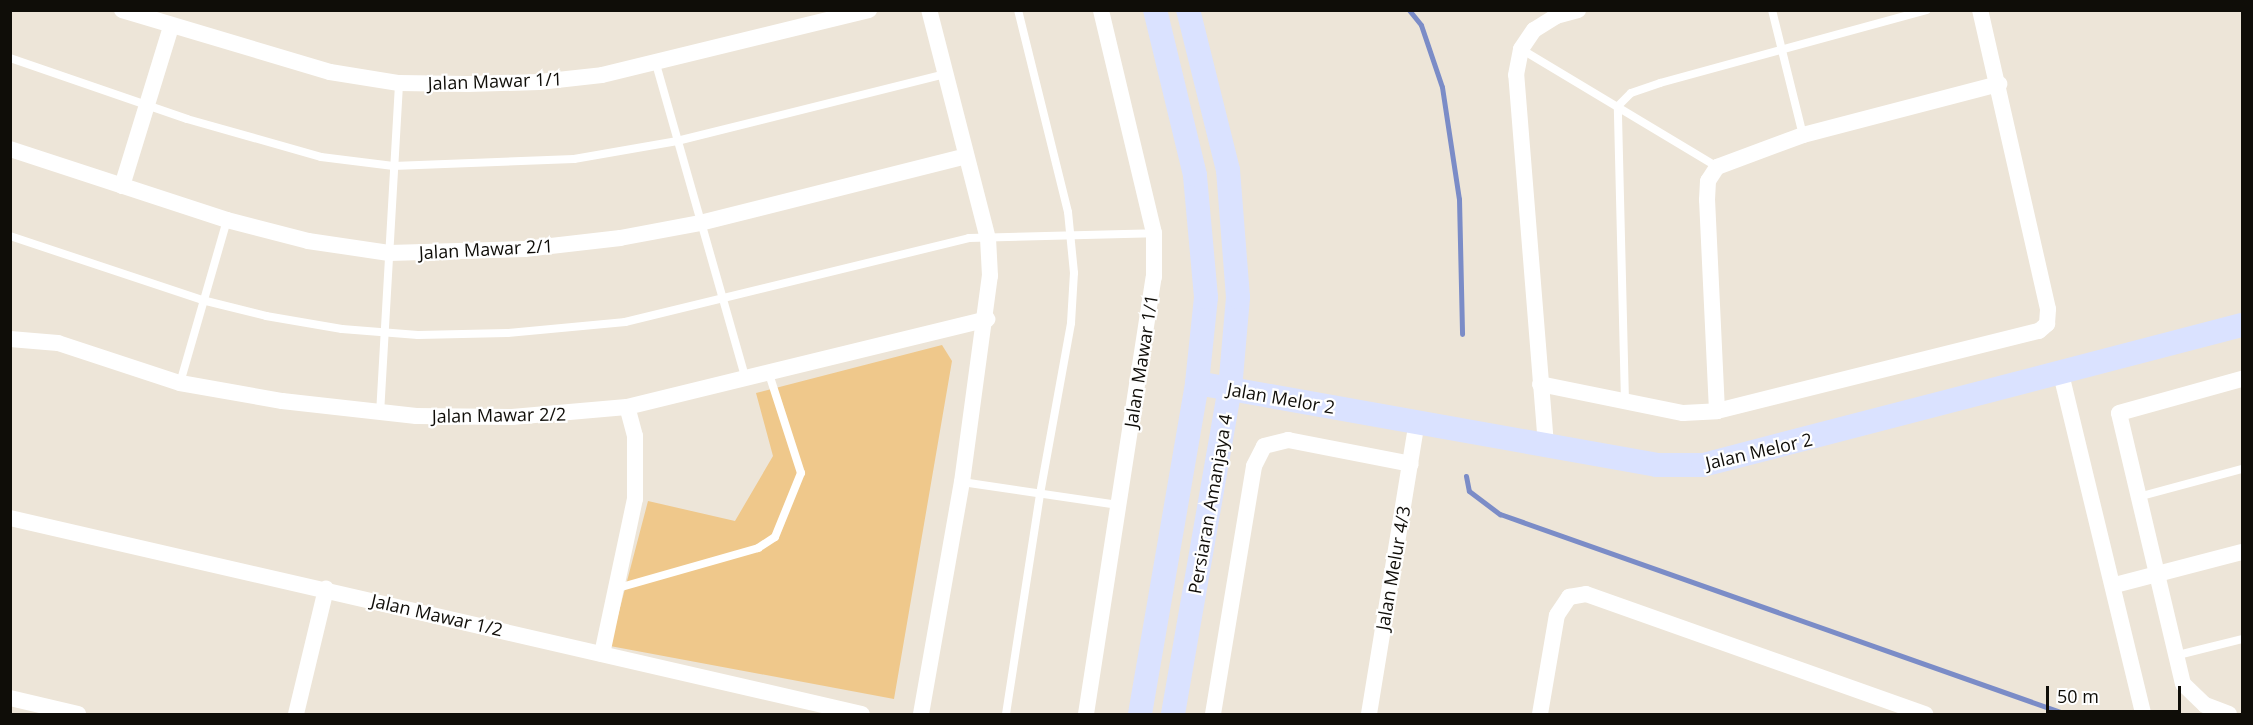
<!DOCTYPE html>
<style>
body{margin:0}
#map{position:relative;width:2253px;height:725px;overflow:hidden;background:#ede5d8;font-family:"Open Sans",sans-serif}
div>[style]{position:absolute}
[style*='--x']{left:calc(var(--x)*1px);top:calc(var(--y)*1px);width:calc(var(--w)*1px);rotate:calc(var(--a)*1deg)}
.green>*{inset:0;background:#efc88b}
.stream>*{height:5px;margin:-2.5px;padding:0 2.5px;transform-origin:2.5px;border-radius:2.5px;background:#7b8cc7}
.lane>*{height:8px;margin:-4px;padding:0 4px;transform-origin:4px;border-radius:4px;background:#fff}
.street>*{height:16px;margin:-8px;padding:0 8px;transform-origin:8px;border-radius:8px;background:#fff}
.secondary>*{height:24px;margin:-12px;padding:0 12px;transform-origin:12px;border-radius:12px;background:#dae2ff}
span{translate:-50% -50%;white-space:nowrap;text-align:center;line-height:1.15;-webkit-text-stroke:4.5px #fff;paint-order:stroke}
.street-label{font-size:18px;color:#0f0d08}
.frame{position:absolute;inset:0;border:12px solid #0f0d08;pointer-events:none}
.scale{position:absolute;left:2046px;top:686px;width:135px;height:27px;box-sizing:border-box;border:3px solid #0f0d08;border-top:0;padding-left:8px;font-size:18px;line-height:21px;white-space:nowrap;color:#0f0d08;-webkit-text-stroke:4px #fff;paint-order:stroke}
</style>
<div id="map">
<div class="green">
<i style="clip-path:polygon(942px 345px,952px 361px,894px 699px,610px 646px,648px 501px,735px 521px,773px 456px,756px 393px)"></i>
</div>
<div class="stream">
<i style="--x:1409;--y:10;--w:19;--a:51"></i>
<i style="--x:1421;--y:25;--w:65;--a:71.3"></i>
<i style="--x:1442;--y:87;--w:113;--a:81.4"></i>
<i style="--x:1459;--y:199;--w:135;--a:88.7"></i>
<i style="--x:1466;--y:476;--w:15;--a:79"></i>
<i style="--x:1469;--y:491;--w:39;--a:37"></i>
<i style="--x:1500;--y:514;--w:600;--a:19.46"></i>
</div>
<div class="lane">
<i style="--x:1772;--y:10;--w:129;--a:76.1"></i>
<i style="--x:1521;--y:49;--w:229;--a:31"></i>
<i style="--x:10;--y:58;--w:187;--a:19"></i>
<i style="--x:187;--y:119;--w:139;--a:15.8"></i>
<i style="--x:321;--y:157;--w:73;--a:7.1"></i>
<i style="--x:393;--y:166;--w:181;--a:-2.2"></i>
<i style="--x:574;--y:159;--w:105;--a:-9.9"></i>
<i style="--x:677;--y:141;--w:276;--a:-14"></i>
<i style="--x:656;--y:64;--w:329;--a:74.1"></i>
<i style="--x:10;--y:236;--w:202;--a:18.4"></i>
<i style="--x:202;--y:300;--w:66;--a:14"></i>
<i style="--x:266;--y:316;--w:77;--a:9.7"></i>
<i style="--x:342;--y:329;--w:76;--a:4.5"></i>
<i style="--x:418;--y:335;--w:89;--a:-1.3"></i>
<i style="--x:507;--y:333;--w:119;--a:-5.3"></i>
<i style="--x:625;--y:322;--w:354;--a:-13.7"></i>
<i style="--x:969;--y:238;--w:185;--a:-1.5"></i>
<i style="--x:180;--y:383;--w:170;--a:-73.9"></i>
<i style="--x:1625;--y:402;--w:296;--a:-91.4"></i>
<i style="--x:1618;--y:106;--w:18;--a:-45"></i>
<i style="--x:1631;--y:93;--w:31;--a:-19"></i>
<i style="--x:1660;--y:83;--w:276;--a:-15.3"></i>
<i style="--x:380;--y:414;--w:332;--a:-86.7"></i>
<i style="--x:962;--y:482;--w:158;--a:8.4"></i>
<i style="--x:2138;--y:497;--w:108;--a:-15.1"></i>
<i style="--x:618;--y:588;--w:146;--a:-15.9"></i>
<i style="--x:758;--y:548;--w:20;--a:-33"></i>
<i style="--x:775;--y:537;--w:69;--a:-67.9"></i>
<i style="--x:801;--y:473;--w:104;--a:-107.9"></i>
<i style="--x:2174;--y:656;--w:70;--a:-14"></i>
<i style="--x:1006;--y:714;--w:223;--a:-81.2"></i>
<i style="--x:1040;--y:494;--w:174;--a:-79.7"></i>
<i style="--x:1071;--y:323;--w:50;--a:-86.6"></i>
<i style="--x:1074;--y:273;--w:61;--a:-95.6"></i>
<i style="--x:1068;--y:212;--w:208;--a:-103.9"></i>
</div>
<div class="street">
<i style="--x:122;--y:10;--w:217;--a:16.6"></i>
<i style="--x:330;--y:72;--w:70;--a:9.1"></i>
<i style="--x:399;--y:83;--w:69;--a:0.8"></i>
<i style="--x:468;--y:84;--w:71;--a:-1.6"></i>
<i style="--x:539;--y:82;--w:63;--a:-6.3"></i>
<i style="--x:602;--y:75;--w:275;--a:-13.7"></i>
<i style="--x:10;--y:149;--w:228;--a:18.1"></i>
<i style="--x:227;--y:220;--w:84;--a:14.5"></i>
<i style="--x:308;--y:241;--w:82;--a:8.4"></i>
<i style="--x:389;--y:253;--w:136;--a:-1.7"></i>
<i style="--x:525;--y:249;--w:96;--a:-6.6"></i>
<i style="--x:620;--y:238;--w:81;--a:-10.6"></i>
<i style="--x:700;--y:223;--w:274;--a:-14.1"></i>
<i style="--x:122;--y:186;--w:166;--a:-72.9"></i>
<i style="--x:10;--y:339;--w:48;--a:4.8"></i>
<i style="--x:58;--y:343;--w:128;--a:18.2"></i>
<i style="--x:180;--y:383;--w:104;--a:10"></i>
<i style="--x:282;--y:401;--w:135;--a:6.4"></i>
<i style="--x:416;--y:416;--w:96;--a:0.6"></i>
<i style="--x:512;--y:417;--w:115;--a:-5"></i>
<i style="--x:627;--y:407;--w:371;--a:-13.7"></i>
<i style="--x:2061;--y:374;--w:350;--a:76.4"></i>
<i style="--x:1540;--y:384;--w:146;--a:11.5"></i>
<i style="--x:1683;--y:413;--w:34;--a:-3"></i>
<i style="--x:1717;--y:411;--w:332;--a:-14"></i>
<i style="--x:2039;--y:331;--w:11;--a:-41"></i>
<i style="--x:2047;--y:324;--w:15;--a:-86"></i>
<i style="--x:2048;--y:309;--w:307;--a:-102.8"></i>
<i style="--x:1717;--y:411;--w:211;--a:-92.7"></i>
<i style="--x:1707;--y:200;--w:19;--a:-87"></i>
<i style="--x:1708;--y:181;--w:17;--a:-57"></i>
<i style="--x:1717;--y:167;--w:92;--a:-20.4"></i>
<i style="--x:1803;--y:135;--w:203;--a:-14.6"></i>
<i style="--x:1546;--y:445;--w:371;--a:-94.6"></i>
<i style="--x:1516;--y:75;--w:26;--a:-79"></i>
<i style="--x:1521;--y:49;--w:23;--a:-56"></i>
<i style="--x:1534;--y:30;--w:26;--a:-32"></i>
<i style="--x:1556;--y:16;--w:23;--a:-15"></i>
<i style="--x:10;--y:518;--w:874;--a:12.96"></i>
<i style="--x:2115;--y:585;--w:131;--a:-14.6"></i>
<i style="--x:602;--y:654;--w:158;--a:-78"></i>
<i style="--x:635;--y:499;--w:63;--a:-90"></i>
<i style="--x:635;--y:436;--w:30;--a:-105"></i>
<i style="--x:10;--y:698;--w:70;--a:13.2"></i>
<i style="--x:296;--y:714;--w:129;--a:-76.5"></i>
<i style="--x:921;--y:714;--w:236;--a:-80"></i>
<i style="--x:962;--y:482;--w:208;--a:-82.3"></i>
<i style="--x:990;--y:276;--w:37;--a:-93"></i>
<i style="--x:988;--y:239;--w:236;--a:-104.4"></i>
<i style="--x:1086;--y:714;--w:442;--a:-81.2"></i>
<i style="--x:1154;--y:277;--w:44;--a:-90"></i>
<i style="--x:1154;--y:233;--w:229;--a:-103.4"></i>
<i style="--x:1213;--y:714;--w:251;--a:-80.6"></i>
<i style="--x:1254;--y:466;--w:22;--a:-63"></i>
<i style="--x:1264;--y:446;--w:25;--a:-14"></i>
<i style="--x:1288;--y:440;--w:125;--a:11"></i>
<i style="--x:1369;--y:714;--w:297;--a:-80.7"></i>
<i style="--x:1540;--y:714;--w:100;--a:-80.3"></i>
<i style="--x:1557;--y:615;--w:22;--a:-56"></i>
<i style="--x:1569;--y:597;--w:17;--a:-10"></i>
<i style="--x:1586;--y:594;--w:360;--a:19.5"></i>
<i style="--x:2229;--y:714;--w:26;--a:-159"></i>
<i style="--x:2205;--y:705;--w:30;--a:-136"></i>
<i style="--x:2183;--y:684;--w:278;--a:-103.3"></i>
<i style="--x:2119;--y:413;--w:128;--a:-15.5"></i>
</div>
<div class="secondary">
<i style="--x:1197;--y:383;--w:467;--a:10.1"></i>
<i style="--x:1657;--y:465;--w:46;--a:0"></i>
<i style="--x:1703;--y:465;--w:557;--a:-14.56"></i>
<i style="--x:1140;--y:714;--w:336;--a:-80.2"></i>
<i style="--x:1197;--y:383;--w:86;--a:-84"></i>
<i style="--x:1206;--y:297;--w:122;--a:-95.2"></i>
<i style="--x:1195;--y:175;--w:170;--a:-103.6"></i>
<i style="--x:1173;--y:714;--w:330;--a:-80.1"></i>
<i style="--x:1230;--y:389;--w:92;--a:-85"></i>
<i style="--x:1238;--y:297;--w:127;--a:-94.5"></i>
<i style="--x:1228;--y:170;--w:165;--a:-104"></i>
</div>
<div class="street-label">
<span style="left:495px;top:81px;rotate:-2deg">Jalan Mawar 1/1</span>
<span style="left:486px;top:249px;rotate:-3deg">Jalan Mawar 2/1</span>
<span style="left:1141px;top:361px;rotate:-81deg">Jalan Mawar 1/1</span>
<span style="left:1281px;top:398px;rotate:10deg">Jalan Melor 2</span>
<span style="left:499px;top:415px;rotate:-1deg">Jalan Mawar 2/2</span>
<span style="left:1759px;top:451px;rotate:-13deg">Jalan Melor 2</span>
<span style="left:1210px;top:504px;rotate:-80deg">Persiaran Amanjaya 4</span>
<span style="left:1393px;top:568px;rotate:-80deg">Jalan Melur 4/3</span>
<span style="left:437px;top:615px;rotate:13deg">Jalan Mawar 1/2</span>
</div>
<div class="frame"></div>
<div class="scale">50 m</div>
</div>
